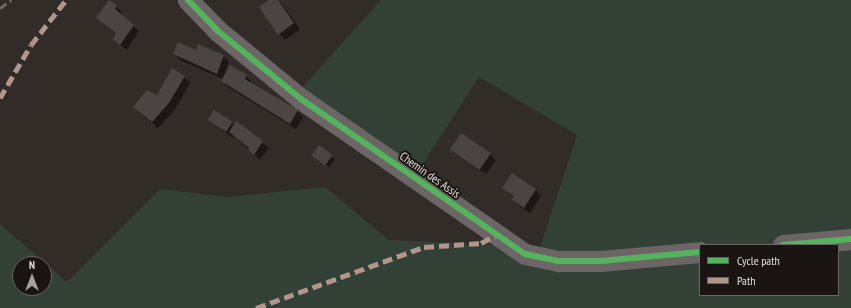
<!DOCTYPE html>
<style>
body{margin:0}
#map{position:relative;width:851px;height:308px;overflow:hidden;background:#322c28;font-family:"PT Sans Narrow",sans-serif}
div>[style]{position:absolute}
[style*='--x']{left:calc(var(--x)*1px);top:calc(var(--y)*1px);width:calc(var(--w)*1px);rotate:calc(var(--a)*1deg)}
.green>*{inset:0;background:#324035}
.shadow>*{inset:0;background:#0007}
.building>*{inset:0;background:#4a4442;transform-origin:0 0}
.minor>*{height:21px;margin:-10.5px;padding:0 10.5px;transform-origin:10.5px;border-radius:10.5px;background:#6b6565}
.rail>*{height:3px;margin-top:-1.5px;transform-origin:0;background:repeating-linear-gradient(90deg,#6e6866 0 8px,transparent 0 12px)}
.quiet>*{height:5px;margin-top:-2.5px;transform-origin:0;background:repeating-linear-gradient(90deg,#b2968c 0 10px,transparent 0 15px)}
.cycleway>*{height:6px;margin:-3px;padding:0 3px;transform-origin:3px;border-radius:3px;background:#56b35d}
span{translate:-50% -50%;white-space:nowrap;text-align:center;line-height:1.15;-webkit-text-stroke:4px #1a1512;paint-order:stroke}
.street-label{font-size:12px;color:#e5ded9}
.legend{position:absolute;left:699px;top:244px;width:140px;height:52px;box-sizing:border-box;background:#1a1512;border:1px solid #6b6562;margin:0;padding:5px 7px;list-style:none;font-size:12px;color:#e5ded9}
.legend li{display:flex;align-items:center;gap:8px;height:20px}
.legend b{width:20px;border:1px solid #6b6562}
.north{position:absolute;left:12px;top:256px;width:40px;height:40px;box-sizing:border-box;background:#1a1512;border:1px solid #6b6562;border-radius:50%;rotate:0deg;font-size:11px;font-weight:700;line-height:16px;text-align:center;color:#e5ded9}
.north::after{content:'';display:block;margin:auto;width:14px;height:18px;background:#a6a09b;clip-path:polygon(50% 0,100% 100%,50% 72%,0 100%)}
</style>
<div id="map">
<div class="green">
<i style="clip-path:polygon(evenodd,381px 0,851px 0,851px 308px,0 308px,0 224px,67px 282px,160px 189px,228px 197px,325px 187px,389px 240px,540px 247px,577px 135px,479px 77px,419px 170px,299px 91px,381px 0,700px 245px,838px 245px,838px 295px,700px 295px,700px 245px,381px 0,20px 264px,44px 264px,44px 288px,20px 288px,20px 264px)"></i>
</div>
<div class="shadow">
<i style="clip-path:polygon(271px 0,278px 0,281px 3px,300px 29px,285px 40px,279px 34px)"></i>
<i style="clip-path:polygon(116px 6px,122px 12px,120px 15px,139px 31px,127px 50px,114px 39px,117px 34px,97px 18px)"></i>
<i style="clip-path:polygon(196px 51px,223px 56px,229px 62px,224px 76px,246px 76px,252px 82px,251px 84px,297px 111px,303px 117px,296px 129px,228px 87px,222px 81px,223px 79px,180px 60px,174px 54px)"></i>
<i style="clip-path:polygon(184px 77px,190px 83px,175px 109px,158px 128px,140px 113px,157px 97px)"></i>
<i style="clip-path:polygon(214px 112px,235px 125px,236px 123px,269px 148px,260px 160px,234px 136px,233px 138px,209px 120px)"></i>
<i style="clip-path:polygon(319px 146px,335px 159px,329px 167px,315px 157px)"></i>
<i style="clip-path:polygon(451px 150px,490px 154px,496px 160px,486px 174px)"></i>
<i style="clip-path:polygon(503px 188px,536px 190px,541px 196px,530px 213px,519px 206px,513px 200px,515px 197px)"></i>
</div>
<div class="building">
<i style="clip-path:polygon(109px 0,117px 5px,115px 9px,134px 25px,120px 45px,113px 40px,116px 33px,96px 18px)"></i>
<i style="clip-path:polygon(269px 0,278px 0,294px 23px,278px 35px,259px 7px)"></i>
<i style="clip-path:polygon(178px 42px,196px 50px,198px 44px,224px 55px,217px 74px,173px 54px)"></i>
<i style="clip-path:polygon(230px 65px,247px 75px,245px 79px,298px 110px,290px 124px,221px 81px)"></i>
<i style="clip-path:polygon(172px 68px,185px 76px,169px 103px,152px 122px,133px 107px,147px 90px,157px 95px)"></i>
<i style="left:214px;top:110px;width:22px;height:12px;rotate:32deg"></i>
<i style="clip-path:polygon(236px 121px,263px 141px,254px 155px,248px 150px,249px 148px,229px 132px)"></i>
<i style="left:461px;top:133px;width:36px;height:20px;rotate:34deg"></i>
<i style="left:319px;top:145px;width:17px;height:13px;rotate:36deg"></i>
<i style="clip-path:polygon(512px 173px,536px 189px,524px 208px,512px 200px,514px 196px,502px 188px)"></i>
</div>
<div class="minor">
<i style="--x:188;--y:0;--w:43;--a:45.9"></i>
<i style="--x:218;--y:31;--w:107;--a:39.3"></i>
<i style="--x:301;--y:99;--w:272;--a:34.7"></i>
<i style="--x:525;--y:254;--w:35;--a:12"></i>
<i style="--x:559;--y:261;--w:41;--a:0"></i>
<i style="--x:600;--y:261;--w:100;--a:-5.1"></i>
<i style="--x:783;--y:245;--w:68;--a:-5"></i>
</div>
<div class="rail">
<i style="--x:0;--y:8;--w:14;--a:-36"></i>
</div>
<div class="quiet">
<i style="--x:0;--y:98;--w:61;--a:-59.7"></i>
<i style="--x:31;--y:45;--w:57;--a:-52.1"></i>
<i style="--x:256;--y:308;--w:179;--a:-20"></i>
<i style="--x:424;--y:247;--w:57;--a:-4"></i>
<i style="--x:481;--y:243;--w:18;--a:-27"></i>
</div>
<div class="cycleway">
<i style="--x:188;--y:0;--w:43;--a:45.9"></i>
<i style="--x:218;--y:31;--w:107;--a:39.3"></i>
<i style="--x:301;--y:99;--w:272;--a:34.7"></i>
<i style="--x:525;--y:254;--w:35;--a:12"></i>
<i style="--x:559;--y:261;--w:41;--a:0"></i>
<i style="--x:600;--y:261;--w:100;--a:-5.1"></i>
<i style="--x:783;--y:245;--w:68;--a:-5"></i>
</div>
<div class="street-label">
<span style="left:430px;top:175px;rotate:35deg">Chemin des Assis</span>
</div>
<ul class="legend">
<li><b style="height:5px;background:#56b35d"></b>Cycle path</li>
<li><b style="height:5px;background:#b2968c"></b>Path</li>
</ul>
<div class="north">N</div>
</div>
